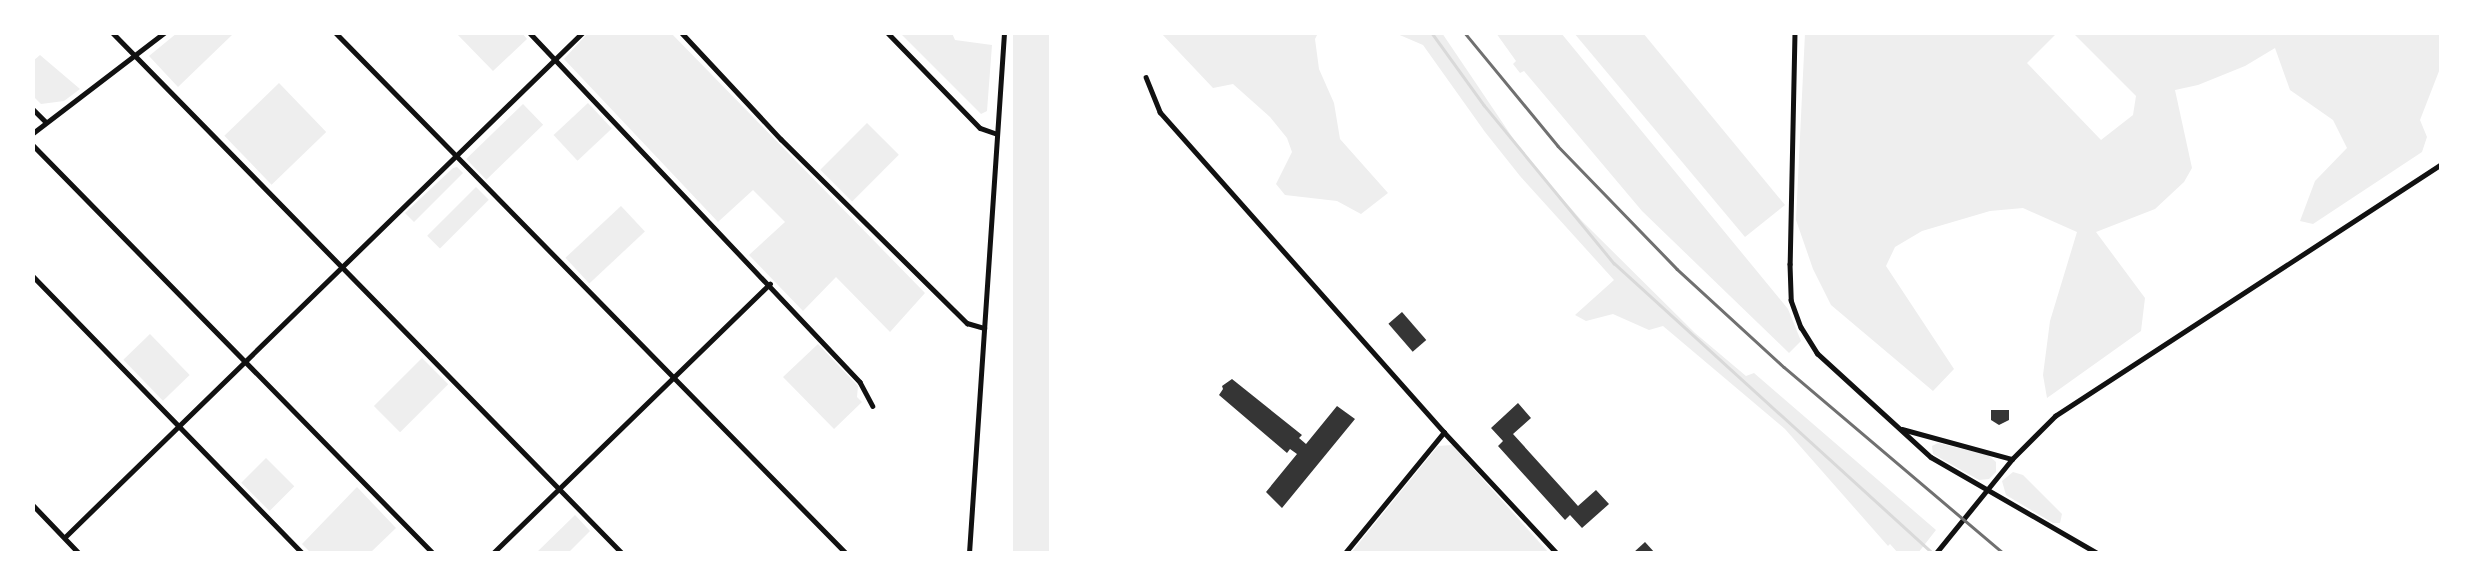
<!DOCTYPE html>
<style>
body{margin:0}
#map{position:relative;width:2474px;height:586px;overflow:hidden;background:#fff;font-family:Ubuntu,sans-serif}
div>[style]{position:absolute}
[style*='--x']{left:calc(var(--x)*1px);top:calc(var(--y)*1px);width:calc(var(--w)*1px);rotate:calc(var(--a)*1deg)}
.green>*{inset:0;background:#eee;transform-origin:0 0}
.stream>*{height:2.5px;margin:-1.25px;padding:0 1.25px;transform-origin:1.25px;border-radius:1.25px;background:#d9d9d9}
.building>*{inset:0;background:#353535;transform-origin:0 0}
.minor>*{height:4.5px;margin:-2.25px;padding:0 2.25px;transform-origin:2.25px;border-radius:2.25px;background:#111}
.tertiary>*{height:5px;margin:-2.5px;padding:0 2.5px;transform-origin:2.5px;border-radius:2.5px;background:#111}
.rail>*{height:2.5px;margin:-1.25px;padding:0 1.25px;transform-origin:1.25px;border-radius:1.25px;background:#707070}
span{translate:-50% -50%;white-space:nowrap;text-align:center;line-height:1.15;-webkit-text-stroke:5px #fff;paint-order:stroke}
.frame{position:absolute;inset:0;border:35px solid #fff;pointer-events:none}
</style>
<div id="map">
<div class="green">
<i style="clip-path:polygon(177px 33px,231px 33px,232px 35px,178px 87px,149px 56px)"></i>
<i style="clip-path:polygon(456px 33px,522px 33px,527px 39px,493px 71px)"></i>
<i style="clip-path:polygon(588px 33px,671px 33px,925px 293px,890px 332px,836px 277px,803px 311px,749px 255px,785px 222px,753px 190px,718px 222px,564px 59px)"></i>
<i style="clip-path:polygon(900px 33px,952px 33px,955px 40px,992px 45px,987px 111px,981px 114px)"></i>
<i style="left:1013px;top:33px;width:36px;height:521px"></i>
<i style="clip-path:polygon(1161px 33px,1318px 33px,1315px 39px,1319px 69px,1334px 103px,1340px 139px,1388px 193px,1361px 214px,1337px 201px,1285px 195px,1276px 184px,1292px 152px,1287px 138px,1270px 117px,1233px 84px,1213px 88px)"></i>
<i style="clip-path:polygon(1395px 33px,1442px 33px,1525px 156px,1582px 221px,1695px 333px,1746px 376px,1754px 373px,1936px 530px,1918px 553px,1898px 553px,1890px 544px,1888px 546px,1785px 429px,1663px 326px,1649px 330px,1613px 314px,1586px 321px,1575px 315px,1614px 280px,1520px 176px,1485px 132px,1423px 45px)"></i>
<i style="clip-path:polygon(1496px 33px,1561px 33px,1788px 309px,1801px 341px,1789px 353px,1642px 211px,1524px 71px,1520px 73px,1513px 64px,1516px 61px)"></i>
<i style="clip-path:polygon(1574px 33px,1643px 33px,1785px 205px,1745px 237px)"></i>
<i style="clip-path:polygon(1805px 33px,2057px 33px,2027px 63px,2101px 140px,2133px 115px,2136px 96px,2073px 33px,2441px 33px,2441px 66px,2420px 120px,2427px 137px,2422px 152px,2313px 224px,2300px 221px,2315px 181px,2347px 148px,2333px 120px,2290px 90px,2275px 48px,2245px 66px,2198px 85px,2175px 90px,2192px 168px,2184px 182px,2155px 209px,2096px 232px,2145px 298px,2141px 331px,2047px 398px,2043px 375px,2050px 321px,2077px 232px,2023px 208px,1990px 211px,1922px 231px,1895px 247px,1886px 266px,1954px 369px,1933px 391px,1831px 305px,1813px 269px,1796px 220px)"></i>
<i style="clip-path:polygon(40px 55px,80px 89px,64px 101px,41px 104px,33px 96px,33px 61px)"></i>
<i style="left:279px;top:83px;width:68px;height:76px;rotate:46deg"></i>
<i style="left:588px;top:103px;width:35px;height:47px;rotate:47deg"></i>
<i style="left:523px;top:104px;width:29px;height:79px;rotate:46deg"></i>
<i style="left:867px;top:123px;width:45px;height:66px;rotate:45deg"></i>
<i style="clip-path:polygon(457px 167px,463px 173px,414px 222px,405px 213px,453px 168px)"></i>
<i style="left:476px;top:187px;width:18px;height:69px;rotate:45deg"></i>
<i style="left:621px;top:206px;width:35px;height:76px;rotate:47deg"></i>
<i style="left:150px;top:334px;width:57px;height:37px;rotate:46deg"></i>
<i style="clip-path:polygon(818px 344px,858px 386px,857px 397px,862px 402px,834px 429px,783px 377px)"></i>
<i style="left:422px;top:358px;width:37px;height:68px;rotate:45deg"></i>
<i style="clip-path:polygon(1938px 443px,1988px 455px,1996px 462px,1996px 472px,1989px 479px,1979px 480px,1933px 454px,1932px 446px)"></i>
<i style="clip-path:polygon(1452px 445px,1549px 553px,1351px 553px,1438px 446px)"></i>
<i style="left:266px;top:458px;width:40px;height:35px;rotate:45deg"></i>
<i style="clip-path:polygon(2013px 472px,2023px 475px,2062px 514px,2060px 523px,2053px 523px,2006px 495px,2002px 481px)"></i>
<i style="clip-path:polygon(357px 487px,396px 528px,370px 553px,311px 553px,302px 544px)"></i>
<i style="clip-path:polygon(575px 515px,590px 531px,568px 553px,536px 553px)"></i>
</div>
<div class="stream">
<i style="--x:1432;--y:33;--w:89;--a:54.2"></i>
<i style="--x:1484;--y:105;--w:205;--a:50.6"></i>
<i style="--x:1614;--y:263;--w:431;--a:42.3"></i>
</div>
<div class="building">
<i style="left:1402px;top:312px;width:37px;height:18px;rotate:49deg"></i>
<i style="clip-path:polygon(1232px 379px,1302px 435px,1299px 438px,1306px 444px,1337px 406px,1355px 419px,1282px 508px,1266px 492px,1297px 454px,1290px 449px,1287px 453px,1219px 395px,1223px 389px,1222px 386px)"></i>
<i style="clip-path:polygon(1518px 403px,1531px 418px,1513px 434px,1570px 497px,1578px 506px,1596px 490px,1609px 504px,1582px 528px,1570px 515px,1565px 520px,1498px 446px,1503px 441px,1491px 428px)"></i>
<i style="clip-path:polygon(1991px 410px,2009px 410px,2009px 420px,1999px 425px,1991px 420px)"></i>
<i style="clip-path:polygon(1645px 542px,1655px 553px,1633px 553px)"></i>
</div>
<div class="minor">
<i style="--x:113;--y:33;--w:728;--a:45.61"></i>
<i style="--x:336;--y:33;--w:728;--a:45.56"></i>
<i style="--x:530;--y:33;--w:480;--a:46.6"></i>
<i style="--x:860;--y:382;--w:27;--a:62"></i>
<i style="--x:682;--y:33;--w:145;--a:47"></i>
<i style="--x:781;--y:139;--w:262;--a:44.7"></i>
<i style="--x:967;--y:323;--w:18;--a:16"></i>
<i style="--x:888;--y:33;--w:132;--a:45.9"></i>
<i style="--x:980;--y:128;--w:18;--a:19"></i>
<i style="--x:1795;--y:33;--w:231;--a:91.2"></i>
<i style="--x:1790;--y:264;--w:36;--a:88"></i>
<i style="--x:1791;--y:300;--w:29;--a:70"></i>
<i style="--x:1801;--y:327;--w:31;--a:58"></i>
<i style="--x:1817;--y:353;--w:154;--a:42.4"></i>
<i style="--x:1931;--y:457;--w:192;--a:30"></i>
<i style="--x:1146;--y:77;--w:38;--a:68"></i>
<i style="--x:1160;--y:112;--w:428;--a:48.4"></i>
<i style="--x:1444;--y:432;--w:166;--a:47"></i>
<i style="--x:33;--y:109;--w:18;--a:45"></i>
<i style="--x:33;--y:133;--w:165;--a:-37.4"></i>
<i style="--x:33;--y:145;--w:571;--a:45.57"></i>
<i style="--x:33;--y:276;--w:386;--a:45.8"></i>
<i style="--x:1902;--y:429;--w:114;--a:15.3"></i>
<i style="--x:33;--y:505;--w:66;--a:46.2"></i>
<i style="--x:65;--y:537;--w:722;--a:-44.27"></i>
<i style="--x:493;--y:553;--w:386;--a:-44.2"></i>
<i style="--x:1345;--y:553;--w:156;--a:-50.7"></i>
<i style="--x:1936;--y:553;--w:121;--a:-51"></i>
<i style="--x:2012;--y:459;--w:61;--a:-45"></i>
<i style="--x:2055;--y:416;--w:461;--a:-33.1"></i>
</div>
<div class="tertiary">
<i style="--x:969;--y:553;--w:521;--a:-86.15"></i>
</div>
<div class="rail">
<i style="--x:1465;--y:33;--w:146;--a:50.5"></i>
<i style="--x:1558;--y:146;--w:171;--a:45.9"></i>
<i style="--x:1677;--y:269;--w:145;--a:42.5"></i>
<i style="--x:1784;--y:367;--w:287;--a:40.3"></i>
</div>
<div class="frame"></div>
</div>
